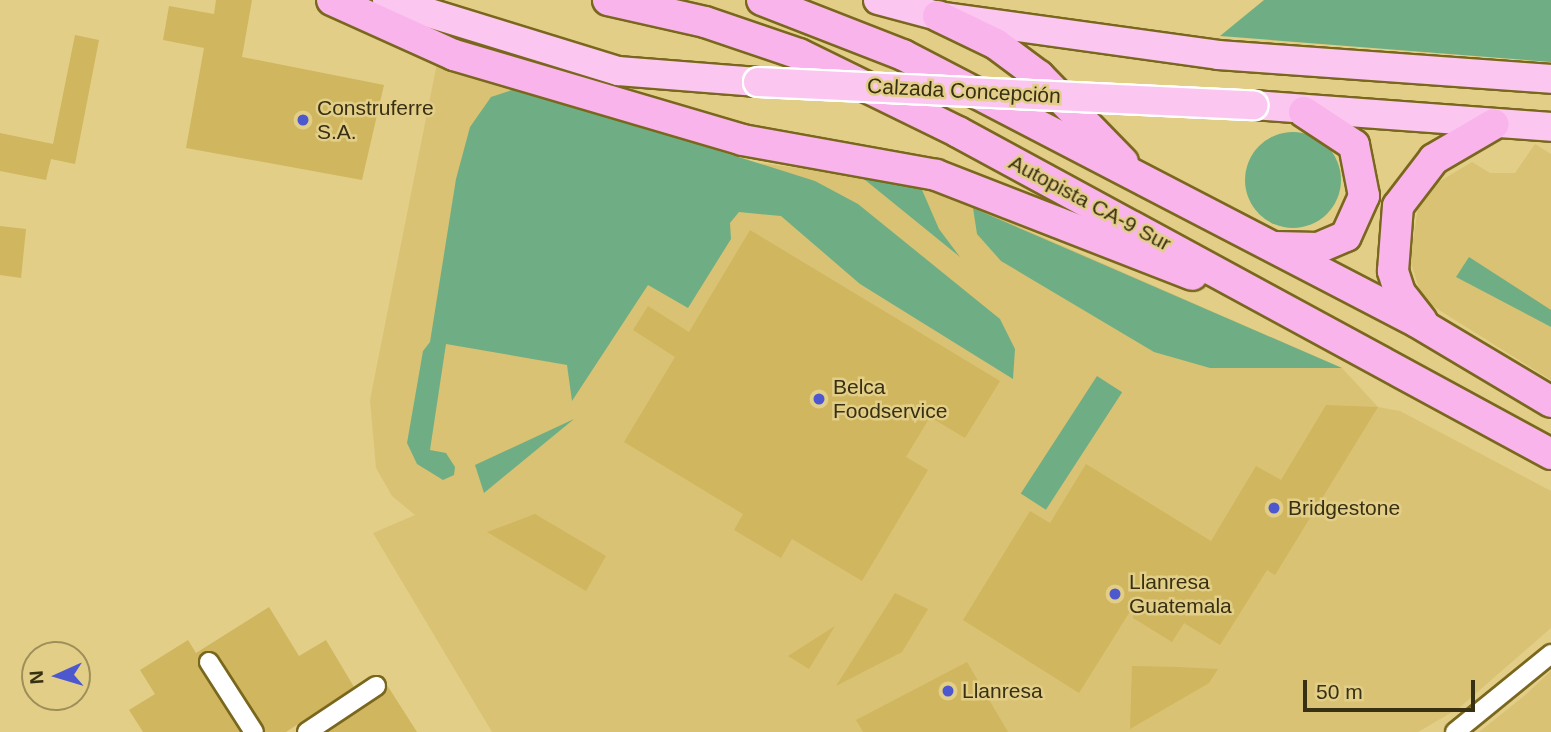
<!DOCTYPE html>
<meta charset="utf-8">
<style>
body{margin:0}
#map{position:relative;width:1551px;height:732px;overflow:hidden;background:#e2ce87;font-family:Helvetica,sans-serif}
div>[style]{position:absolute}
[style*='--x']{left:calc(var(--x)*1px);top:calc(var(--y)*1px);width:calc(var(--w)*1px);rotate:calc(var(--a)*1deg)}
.built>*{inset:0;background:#d9c273}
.green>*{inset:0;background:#6fae84;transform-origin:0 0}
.round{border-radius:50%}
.building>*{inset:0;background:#cfb65f}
.roads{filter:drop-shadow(2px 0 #7a671e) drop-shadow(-2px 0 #7a671e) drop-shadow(0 2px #7a671e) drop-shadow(0 -2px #7a671e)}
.minor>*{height:18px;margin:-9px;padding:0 9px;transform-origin:9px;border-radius:9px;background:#fff}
.primary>*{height:28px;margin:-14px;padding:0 14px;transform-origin:14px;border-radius:14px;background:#fbc7f1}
.trunk>*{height:30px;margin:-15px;padding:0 15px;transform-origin:15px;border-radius:15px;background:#fab4ec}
.bridges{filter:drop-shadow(2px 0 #fff) drop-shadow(-2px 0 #fff) drop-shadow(0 2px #fff) drop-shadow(0 -2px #fff)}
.primary-bridge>*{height:28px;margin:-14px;padding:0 14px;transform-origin:14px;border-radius:14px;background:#fbc7f1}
.dots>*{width:19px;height:19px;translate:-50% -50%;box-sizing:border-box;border:4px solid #e2ce87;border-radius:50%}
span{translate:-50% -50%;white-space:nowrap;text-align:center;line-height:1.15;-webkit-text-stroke:5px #e2ce87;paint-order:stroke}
.street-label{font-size:21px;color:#383013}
.poi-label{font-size:21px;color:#383013}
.left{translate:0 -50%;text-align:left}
.north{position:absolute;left:21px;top:641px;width:70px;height:70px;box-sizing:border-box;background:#e2ce87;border:2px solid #9e8f59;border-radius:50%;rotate:266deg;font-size:19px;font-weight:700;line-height:28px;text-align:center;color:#383013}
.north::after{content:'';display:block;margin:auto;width:24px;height:32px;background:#4d58ce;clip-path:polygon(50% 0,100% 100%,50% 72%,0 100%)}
.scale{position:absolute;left:1303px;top:680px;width:172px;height:32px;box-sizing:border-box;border:4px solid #383013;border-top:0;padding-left:9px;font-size:21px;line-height:24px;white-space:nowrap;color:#383013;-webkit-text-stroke:5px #e2ce87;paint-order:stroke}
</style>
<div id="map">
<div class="built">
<i style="clip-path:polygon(438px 58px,750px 162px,919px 183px,1342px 368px,1378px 407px,1400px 411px,1551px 491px,1551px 628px,1459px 708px,1418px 732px,492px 732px,373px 533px,415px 515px,392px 496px,376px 468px,370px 400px)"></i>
<i style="clip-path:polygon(1535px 144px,1551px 154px,1551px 380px,1423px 300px,1410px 260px,1418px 207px,1437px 183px,1472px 162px,1490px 173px,1515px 173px)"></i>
<i style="clip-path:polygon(1551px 671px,1551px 732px,1479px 732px,1524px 696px)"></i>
</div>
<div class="green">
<i style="clip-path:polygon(1264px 0,1551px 0,1551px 62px,1220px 36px)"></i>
<i style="clip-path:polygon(512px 90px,525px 90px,815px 181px,858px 204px,1000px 319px,1015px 349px,1013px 379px,860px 284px,781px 216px,739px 212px,730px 223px,731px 239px,688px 308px,648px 285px,572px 401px,567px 365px,446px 344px,430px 450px,446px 453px,455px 467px,454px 475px,443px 480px,417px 464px,407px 443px,423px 351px,430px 342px,456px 179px,470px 127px,491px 97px)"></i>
<i class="round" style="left:1245px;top:132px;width:96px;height:96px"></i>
<i style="clip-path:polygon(854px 171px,919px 183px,939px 229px,960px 257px)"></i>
<i style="clip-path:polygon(973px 208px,1342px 368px,1210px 368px,1154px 352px,1001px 261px,977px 234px)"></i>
<i style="clip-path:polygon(1469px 257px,1551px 310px,1551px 327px,1456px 277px)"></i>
<i style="left:1097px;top:376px;width:30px;height:140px;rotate:33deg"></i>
<i style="clip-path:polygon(574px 419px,484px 493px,475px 465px)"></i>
</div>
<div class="building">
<i style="clip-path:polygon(216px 0,252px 0,242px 57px,384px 85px,362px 180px,186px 148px,204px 48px,163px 40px,169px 6px,214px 14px)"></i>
<i style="clip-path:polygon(75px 35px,99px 40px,75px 164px,51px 159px,46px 180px,0 171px,0 133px,53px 144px)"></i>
<i style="clip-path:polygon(0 226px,26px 229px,21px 278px,0 275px)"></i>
<i style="clip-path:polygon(750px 230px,1000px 381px,965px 438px,930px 417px,906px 457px,928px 470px,862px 581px,792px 539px,781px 558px,734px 530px,743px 514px,624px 442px,675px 357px,633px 330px,648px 306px,689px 332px)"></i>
<i style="clip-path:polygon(1326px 405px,1378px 407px,1275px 575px,1267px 570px,1220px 645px,1184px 623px,1172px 642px,1133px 618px,1134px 605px,1079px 693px,963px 620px,1030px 511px,1050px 523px,1086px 464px,1211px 541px,1256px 466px,1281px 480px)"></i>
<i style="clip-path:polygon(535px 514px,606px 556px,586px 591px,487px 532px)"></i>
<i style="clip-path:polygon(895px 593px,928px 609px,902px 652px,836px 686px)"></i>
<i style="clip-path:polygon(269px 607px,299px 656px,326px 640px,354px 687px,286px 732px,265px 732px,219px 656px,208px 651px,199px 656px,199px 668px,240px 732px,143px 732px,129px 710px,155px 694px,140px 670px,188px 640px,196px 653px)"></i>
<i style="clip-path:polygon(835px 626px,809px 669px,788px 656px)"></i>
<i style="clip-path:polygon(967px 662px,1008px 732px,863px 732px,856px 720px)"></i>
<i style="clip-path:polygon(1132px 666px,1178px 667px,1218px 669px,1209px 683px,1130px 729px)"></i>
<i style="clip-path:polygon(387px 685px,417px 732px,328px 732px,382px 695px)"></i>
</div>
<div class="roads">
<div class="minor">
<i style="--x:209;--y:662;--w:83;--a:57.3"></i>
<i style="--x:307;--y:732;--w:83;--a:-33.7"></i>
<i style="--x:1455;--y:732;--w:124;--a:-39.1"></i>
</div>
<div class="primary">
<i style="--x:387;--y:0;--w:242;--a:17.1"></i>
<i style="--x:618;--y:71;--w:140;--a:4.5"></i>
<i style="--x:878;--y:0;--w:62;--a:14.9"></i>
<i style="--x:938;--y:16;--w:283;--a:7.9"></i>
<i style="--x:1218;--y:55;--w:334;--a:4.1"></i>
<i style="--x:1253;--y:105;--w:299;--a:4.2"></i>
</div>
<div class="trunk">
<i style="--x:332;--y:0;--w:134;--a:24.3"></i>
<i style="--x:454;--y:55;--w:300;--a:16.4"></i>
<i style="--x:742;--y:140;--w:197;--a:10.2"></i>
<i style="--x:936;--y:175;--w:275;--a:21.3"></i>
<i style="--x:608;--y:0;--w:99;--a:12.8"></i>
<i style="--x:705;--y:22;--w:99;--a:18.8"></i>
<i style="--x:799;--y:54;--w:177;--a:26.1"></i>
<i style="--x:958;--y:132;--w:675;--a:28.5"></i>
<i style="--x:762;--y:0;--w:151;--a:21.3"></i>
<i style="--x:903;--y:55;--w:579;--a:27.45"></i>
<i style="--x:1417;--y:322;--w:156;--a:30.8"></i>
<i style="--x:938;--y:16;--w:64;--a:25.8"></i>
<i style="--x:996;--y:44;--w:54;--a:36.7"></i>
<i style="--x:1039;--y:76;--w:120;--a:45.7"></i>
<i style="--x:1275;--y:247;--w:43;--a:1.3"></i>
<i style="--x:1318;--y:248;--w:30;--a:-23"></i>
<i style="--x:1346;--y:236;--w:44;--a:-65.8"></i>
<i style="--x:1364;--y:196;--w:52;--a:-101.1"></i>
<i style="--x:1354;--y:145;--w:60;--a:-146.6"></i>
<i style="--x:1422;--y:321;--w:36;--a:-128"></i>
<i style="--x:1400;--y:293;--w:23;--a:-108"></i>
<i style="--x:1393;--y:271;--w:65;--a:-85.6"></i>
<i style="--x:1398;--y:206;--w:59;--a:-52.5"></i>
<i style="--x:1434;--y:159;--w:69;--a:-30.3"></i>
</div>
</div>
<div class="bridges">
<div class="primary-bridge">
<i style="--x:758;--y:82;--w:496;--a:2.7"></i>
</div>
</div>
<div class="dots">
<i style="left:303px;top:120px;background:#4d58ce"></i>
<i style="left:819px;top:399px;background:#4d58ce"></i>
<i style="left:1274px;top:508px;background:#4d58ce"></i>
<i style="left:1115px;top:594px;background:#4d58ce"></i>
<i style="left:948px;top:691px;background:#4d58ce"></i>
</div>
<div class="street-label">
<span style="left:964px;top:91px;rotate:3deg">Calzada Concepción</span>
<span style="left:1090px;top:203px;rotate:28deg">Autopista CA-9 Sur</span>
</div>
<div class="poi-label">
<span class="left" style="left:317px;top:120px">Construferre<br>S.A.</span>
<span class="left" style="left:833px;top:399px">Belca<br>Foodservice</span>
<span class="left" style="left:1288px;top:508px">Bridgestone</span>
<span class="left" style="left:1129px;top:594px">Llanresa<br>Guatemala</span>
<span class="left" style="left:962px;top:691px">Llanresa</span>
</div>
<div class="north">N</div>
<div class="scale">50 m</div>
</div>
